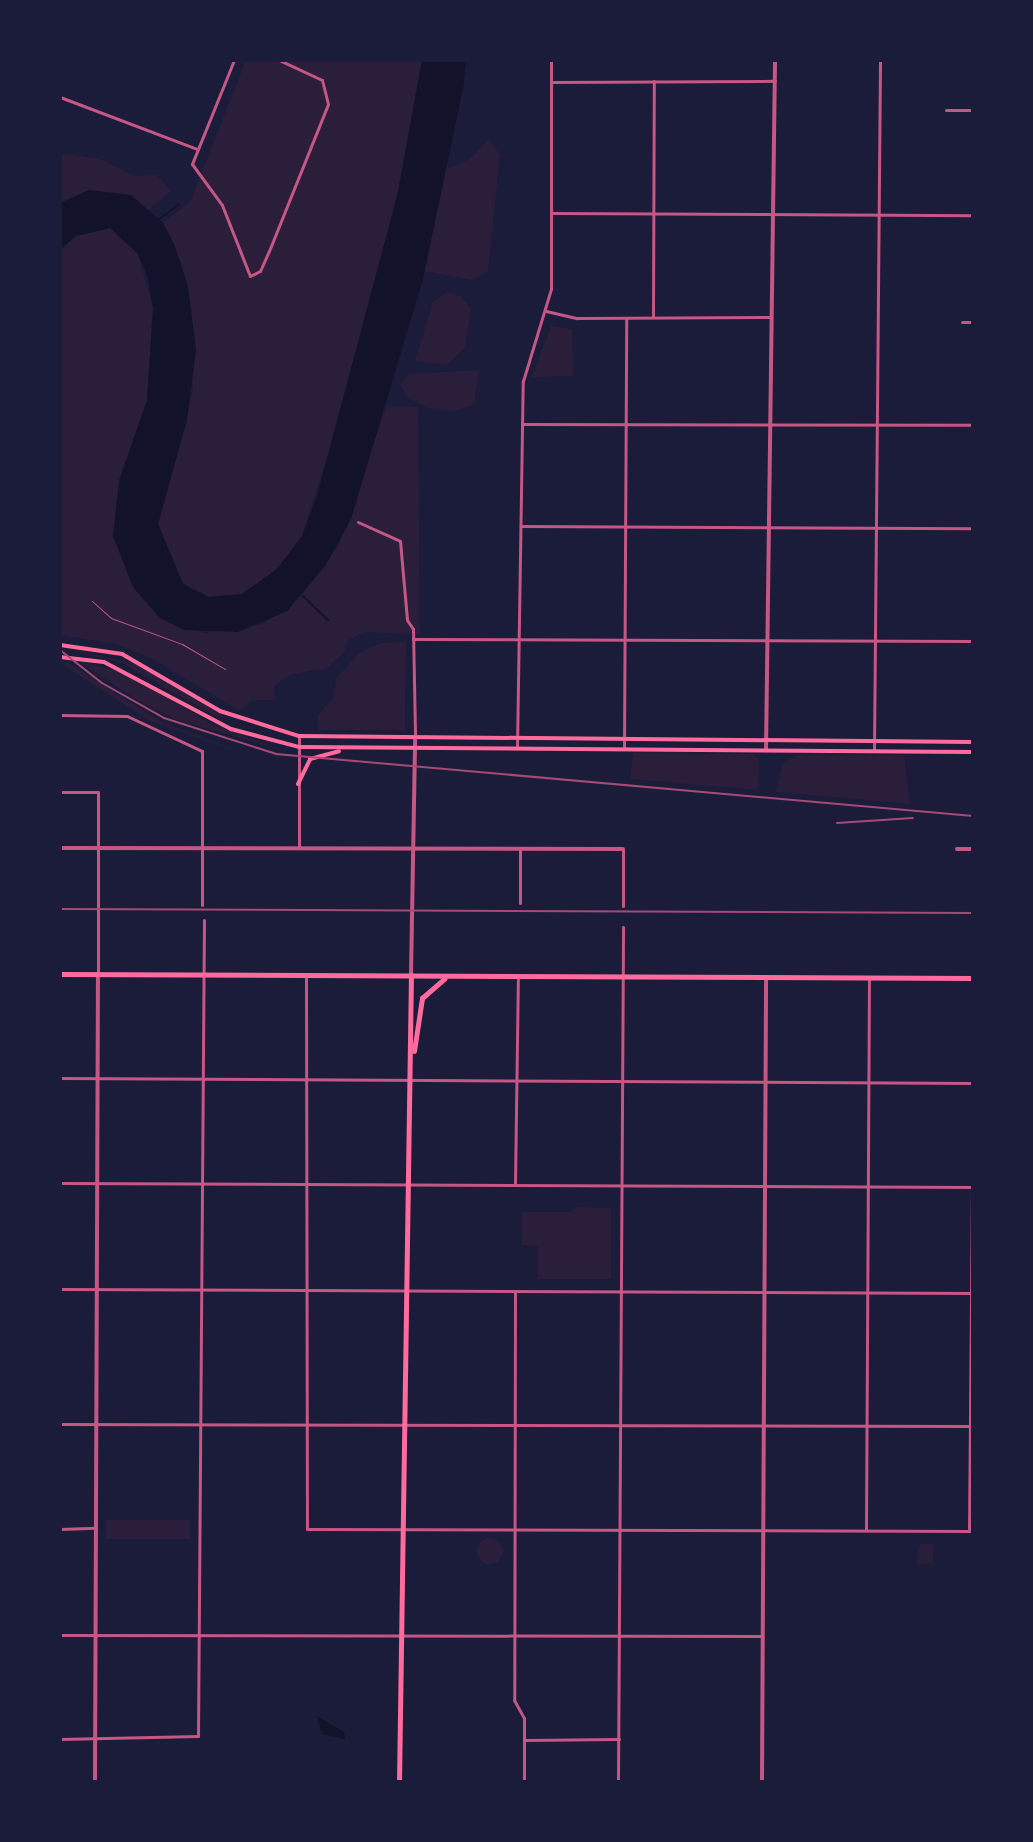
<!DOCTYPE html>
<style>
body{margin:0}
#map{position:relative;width:1033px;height:1842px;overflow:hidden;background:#1b1b3a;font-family:"Playfair Display",serif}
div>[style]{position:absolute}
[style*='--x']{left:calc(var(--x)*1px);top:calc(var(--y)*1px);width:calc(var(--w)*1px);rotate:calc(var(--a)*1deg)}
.green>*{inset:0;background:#2a1e3b;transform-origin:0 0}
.round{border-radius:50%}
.water>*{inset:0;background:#12122b}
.stream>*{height:2px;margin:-1px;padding:0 1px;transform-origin:1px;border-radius:1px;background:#12122b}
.service>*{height:1px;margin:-0.5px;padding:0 0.5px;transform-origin:0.5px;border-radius:0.5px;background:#c65784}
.minor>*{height:3px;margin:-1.5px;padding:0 1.5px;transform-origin:1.5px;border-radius:1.5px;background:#c65784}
.tertiary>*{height:4px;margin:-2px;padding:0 2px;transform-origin:2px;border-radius:2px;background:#c65784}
.secondary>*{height:4px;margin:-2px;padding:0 2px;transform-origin:2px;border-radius:2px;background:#ff6b9d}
.primary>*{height:5px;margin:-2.5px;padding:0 2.5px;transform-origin:2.5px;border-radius:2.5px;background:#ff6b9d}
.rail>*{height:2px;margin:-1px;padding:0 1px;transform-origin:1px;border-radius:1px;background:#a44b75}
span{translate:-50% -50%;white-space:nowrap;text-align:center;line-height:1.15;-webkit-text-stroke:8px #1b1b3a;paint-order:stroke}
.frame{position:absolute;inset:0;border:62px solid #1b1b3a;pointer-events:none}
</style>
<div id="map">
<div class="green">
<i style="clip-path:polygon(246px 60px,422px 60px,398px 192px,342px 411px,302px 536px,277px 569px,242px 594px,209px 597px,183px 584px,158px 524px,193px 390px,181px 263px,163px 223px,190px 202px)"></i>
<i style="clip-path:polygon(489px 139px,500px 155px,488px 272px,472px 280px,424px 271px,446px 169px,469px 160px)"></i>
<i style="clip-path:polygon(68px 154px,100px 159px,135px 176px,157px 175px,171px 191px,148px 210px,131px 195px,60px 203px,60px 155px)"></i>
<i style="clip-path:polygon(110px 228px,138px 254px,153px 308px,147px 400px,119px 481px,133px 587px,160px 618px,205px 633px,263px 624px,302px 595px,339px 545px,386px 407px,418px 407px,420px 634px,364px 632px,347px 641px,345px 651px,326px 669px,291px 674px,274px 686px,274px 700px,251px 700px,240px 711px,151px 658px,117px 644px,60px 635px,60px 250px,76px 236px)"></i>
<i style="clip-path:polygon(447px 292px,460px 296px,471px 308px,465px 347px,447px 365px,415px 361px,433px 302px)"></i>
<i style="clip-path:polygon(551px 326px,572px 329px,573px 376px,532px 377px)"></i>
<i style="clip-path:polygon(479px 370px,474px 404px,455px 411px,431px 409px,408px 398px,400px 385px,409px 374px)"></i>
<i style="clip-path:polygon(406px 642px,405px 730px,318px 730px,318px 715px,334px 697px,336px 678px,361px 652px,381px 643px)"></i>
<i style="clip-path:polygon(66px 649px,133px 663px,227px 718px,215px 716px,122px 663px)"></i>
<i style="clip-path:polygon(80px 662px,124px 672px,212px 724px,288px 752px,180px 721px,135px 699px)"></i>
<i style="clip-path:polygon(60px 663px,69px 663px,163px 723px,267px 761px,150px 721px)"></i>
<i style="clip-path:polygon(633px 753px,754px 754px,759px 760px,758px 790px,630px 779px)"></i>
<i style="clip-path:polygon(797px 755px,904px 755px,910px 804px,776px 792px,782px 765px)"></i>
<i style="clip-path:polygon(574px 1207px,611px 1208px,611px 1279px,538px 1279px,538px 1246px,522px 1245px,522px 1212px,573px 1212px)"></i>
<i style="left:190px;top:1520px;width:19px;height:84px;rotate:90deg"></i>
<i class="round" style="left:477px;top:1538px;width:26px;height:26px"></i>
<i style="clip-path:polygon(920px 1544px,934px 1544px,933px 1563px,917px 1565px)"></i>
</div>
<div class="water">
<i style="clip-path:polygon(422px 60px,466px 60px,463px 88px,423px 279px,351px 519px,325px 566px,287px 611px,238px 632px,184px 630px,160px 618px,133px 587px,113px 536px,119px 481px,147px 400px,153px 308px,148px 278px,138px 254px,110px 228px,76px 236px,60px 250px,60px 203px,89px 190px,131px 195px,163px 223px,174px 244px,188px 286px,196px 350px,187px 420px,158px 524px,183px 584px,209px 597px,242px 594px,277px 569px,302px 536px,317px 496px,398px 192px)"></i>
<i style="clip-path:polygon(317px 1716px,344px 1732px,345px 1739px,322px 1734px)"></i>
</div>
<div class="stream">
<i style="--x:158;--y:220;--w:26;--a:-37"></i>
<i style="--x:303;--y:596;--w:35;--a:44"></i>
</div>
<div class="service">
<i style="--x:92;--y:601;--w:25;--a:42"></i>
<i style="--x:111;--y:618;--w:76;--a:20.1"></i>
<i style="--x:182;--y:644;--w:50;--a:30.2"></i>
</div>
<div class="minor">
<i style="--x:234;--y:60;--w:112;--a:112"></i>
<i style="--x:192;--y:164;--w:51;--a:53.8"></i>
<i style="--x:222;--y:205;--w:76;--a:68.5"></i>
<i style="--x:250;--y:276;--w:11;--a:-27"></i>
<i style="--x:260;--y:271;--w:22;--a:-66"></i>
<i style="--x:269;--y:251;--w:158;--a:-68.1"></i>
<i style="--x:328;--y:104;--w:25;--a:-104"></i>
<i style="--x:322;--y:80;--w:47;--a:-155.1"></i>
<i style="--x:551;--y:82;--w:224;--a:-0.3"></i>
<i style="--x:60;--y:97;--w:147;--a:20.8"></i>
<i style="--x:946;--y:110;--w:27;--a:0"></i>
<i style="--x:551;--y:213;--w:422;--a:0.3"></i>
<i style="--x:546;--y:311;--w:32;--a:13"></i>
<i style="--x:577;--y:318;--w:194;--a:-0.3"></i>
<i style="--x:653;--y:317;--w:236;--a:-89.8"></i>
<i style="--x:962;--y:322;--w:11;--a:0"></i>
<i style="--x:522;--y:424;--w:451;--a:0.1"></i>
<i style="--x:358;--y:522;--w:46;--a:24.3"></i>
<i style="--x:400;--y:541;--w:79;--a:84.9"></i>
<i style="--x:407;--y:620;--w:11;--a:56"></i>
<i style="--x:413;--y:629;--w:107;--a:88.9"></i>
<i style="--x:522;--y:526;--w:451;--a:0.3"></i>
<i style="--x:413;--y:639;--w:560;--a:0.2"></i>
<i style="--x:60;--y:715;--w:67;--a:0.9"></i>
<i style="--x:127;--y:716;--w:83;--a:25"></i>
<i style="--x:202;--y:751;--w:154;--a:90"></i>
<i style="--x:517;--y:747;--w:366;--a:-89.1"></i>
<i style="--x:523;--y:381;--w:96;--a:-73.1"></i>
<i style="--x:551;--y:289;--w:229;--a:-90"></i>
<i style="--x:624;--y:749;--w:431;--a:-89.7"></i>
<i style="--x:874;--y:751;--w:691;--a:-89.5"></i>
<i style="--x:60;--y:792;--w:38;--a:0"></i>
<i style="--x:98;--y:792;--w:182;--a:90"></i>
<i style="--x:299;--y:848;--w:112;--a:-90"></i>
<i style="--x:520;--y:850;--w:53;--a:90"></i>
<i style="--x:623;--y:850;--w:56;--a:90"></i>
<i style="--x:306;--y:975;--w:554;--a:89.9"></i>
<i style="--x:307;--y:1529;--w:666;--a:0.17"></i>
<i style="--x:973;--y:978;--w:26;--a:90"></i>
<i style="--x:60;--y:1078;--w:913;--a:0.31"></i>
<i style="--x:60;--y:1183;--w:913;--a:0.25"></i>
<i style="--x:515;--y:1184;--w:208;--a:-89.2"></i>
<i style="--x:60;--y:1289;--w:913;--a:0.25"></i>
<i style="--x:515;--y:1291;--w:409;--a:90.1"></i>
<i style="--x:514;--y:1700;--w:21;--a:61"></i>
<i style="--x:524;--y:1718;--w:64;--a:90"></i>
<i style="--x:60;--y:1424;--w:913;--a:0.13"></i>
<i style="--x:60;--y:1529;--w:36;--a:-2"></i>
<i style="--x:866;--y:1530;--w:552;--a:-89.69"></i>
<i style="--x:969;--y:1531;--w:427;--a:-89.5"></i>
<i style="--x:60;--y:1635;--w:702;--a:0.08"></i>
<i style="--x:60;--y:1739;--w:138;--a:-1.2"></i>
<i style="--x:198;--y:1736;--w:816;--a:-89.58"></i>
<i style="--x:524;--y:1740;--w:95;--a:-0.6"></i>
<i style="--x:618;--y:1782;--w:855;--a:-89.66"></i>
</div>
<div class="tertiary">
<i style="--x:766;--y:750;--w:690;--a:-89.25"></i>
<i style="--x:60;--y:848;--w:563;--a:0.1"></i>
<i style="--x:957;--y:849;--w:16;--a:0"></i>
<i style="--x:411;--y:975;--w:236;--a:-89"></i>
<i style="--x:95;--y:1782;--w:808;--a:-89.79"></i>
<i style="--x:762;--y:1782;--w:804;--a:-89.71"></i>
</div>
<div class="secondary">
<i style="--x:60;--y:645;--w:63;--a:8.3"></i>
<i style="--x:122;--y:654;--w:113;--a:30.2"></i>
<i style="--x:220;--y:711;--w:83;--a:17.6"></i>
<i style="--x:299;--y:736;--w:674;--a:0.51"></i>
<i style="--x:60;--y:657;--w:44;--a:6.5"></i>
<i style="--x:104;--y:662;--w:144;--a:27.8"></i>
<i style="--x:231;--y:729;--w:70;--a:14.8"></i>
<i style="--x:299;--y:747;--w:674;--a:0.43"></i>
<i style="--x:298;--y:784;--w:28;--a:-64"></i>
<i style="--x:310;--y:759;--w:30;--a:-15"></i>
</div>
<div class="primary">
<i style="--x:60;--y:974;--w:913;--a:0.25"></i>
<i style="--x:414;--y:1051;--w:54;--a:-81.4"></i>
<i style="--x:422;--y:998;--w:30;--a:-41"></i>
<i style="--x:399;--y:1782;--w:807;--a:-89.15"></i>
</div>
<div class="rail">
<i style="--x:60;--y:650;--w:53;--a:38.2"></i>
<i style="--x:102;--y:683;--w:71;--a:29.4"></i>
<i style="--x:164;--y:718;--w:118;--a:17.8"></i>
<i style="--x:276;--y:754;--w:700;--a:5.08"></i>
<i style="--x:837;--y:823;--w:76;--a:-3.8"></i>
<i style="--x:60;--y:909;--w:913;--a:0.25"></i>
</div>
<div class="frame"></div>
</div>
